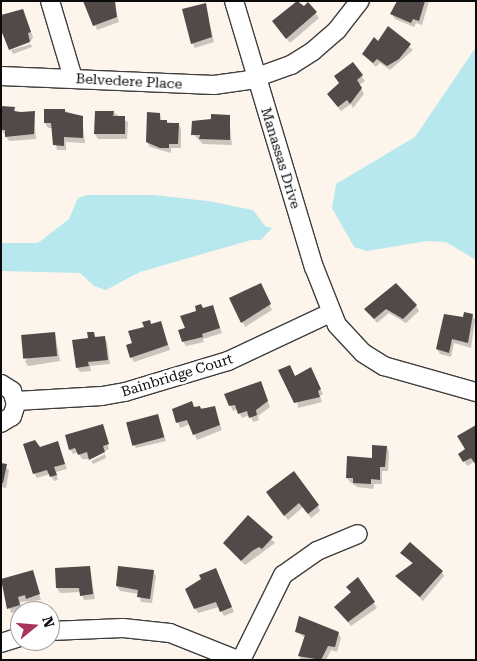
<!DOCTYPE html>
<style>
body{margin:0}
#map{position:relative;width:477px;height:661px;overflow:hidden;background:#fdf5eb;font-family:"Roboto Serif",serif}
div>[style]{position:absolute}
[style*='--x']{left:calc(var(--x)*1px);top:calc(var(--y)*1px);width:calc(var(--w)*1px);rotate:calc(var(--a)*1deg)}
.water>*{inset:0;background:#b6e8ee}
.shadow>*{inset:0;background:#0003;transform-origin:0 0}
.building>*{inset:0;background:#524a49;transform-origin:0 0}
.roads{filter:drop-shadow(1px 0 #3e3e3e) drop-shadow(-1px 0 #3e3e3e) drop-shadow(0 1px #3e3e3e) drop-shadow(0 -1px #3e3e3e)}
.minor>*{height:18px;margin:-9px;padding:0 9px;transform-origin:9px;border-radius:9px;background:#fff}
span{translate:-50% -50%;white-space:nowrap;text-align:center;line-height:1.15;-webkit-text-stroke:5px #fff;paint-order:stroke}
.street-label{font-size:14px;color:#0b0b0b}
.frame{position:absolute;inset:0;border:2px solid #0b0b0b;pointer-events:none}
.north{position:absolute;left:10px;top:601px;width:50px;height:50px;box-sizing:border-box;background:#fff;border:1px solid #9d9d9d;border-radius:50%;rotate:73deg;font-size:14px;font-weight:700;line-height:20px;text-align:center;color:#0b0b0b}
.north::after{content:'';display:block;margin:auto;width:18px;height:22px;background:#aa3459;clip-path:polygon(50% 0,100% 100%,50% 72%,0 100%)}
</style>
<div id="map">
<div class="water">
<i style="clip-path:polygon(476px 47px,476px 260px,446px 242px,427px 241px,367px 251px,354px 247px,332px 208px,336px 184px,415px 137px)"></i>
<i style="clip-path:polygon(87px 195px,153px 195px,208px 201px,253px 210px,265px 226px,272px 228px,261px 240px,251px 240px,140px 272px,106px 290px,94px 286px,80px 273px,1px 271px,1px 243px,38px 243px,69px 219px,78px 198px)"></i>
</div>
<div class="shadow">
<i style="clip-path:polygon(86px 1px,113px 1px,119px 22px,97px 30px)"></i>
<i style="clip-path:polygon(298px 1px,304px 8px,308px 3px,319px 18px,290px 43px,274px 21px)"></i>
<i style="clip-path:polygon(400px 1px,429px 1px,422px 25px,416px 23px,414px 27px,395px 19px,392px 14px)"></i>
<i style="clip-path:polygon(205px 4px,214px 42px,195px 48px,192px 43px)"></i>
<i style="clip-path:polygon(23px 10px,33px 37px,31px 41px,10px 48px,6px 34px,1px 34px,1px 22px)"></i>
<i style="clip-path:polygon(388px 28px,413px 50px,390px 70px,380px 63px,376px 67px,363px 54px,379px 43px)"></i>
<i style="clip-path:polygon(31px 44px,32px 47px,13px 54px,11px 50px)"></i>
<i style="clip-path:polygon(353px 64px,365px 81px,359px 85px,364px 94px,353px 108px,351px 104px,341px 111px,331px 99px)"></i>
<i style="clip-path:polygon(14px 108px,16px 113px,34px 113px,36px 139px,9px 141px,1px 129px)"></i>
<i style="clip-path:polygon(65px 111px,82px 117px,85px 143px,66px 142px,66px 150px,57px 150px,53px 128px,48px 128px,45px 123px)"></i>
<i style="clip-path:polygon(113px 112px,128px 122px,127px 139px,98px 139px,95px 134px)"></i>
<i style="clip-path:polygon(160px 114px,162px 121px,179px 124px,181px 129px,181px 148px,171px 148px,171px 153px,150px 147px,147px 142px)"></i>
<i style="clip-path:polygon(229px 117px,232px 145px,203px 144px,193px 134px)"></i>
<i style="clip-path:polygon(263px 290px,272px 310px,245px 327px,231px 299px)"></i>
<i style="clip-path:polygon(416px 306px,419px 311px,406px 323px,389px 313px,377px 323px,366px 309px)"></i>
<i style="clip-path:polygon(213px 307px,222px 333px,203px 339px,204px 342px,186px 346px,183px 341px,186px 329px,203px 309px)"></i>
<i style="clip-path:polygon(472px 315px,475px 320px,471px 348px,454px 343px,451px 357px,440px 354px,437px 349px,464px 319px)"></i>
<i style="clip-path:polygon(161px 323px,170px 350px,134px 362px,131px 357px,134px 344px,152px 325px)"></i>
<i style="clip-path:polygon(55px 333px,60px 361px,28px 366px,25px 361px)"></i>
<i style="clip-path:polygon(93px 333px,96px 338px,104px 337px,107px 342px,110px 364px,90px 366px,91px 371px,80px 372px,77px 367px)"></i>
<i style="clip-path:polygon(313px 374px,323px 394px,320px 396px,322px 402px,298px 408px,295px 378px)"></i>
<i style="clip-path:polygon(261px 382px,270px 407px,258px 416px,259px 420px,253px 422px,250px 415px,242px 418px,238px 409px,233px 411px,226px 395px)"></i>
<i style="clip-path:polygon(195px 408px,214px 408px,222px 430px,197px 440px,190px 424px,180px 428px,174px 410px)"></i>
<i style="clip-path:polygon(158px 415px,166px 441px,136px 448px,133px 444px)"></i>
<i style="clip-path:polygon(103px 429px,109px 449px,90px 459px,82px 459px,78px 452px,73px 454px,70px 449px)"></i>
<i style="clip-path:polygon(58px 443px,67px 469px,56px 472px,58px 480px,54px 481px,50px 474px,37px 478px,34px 473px,39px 449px)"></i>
<i style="clip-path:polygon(387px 447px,389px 452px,388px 471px,382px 471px,382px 484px,374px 484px,373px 489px,357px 487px,350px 482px,347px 478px)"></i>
<i style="left:467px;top:450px;width:14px;height:8px;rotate:60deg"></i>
<i style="clip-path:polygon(105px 454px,106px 458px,93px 464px,91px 461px)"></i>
<i style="clip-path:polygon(1px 464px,9px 470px,6px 488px,1px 487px)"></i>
<i style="clip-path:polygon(270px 497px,318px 506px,320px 511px,311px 518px,303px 507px,288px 520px)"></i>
<i style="clip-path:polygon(248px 517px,275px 543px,245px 565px,224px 543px)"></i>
<i style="clip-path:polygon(402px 553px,442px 572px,444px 576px,423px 601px,397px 577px,413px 565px)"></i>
<i style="clip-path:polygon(90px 567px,95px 599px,84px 600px,81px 592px,60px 593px,57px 588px)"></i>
<i style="clip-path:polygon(216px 569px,234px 612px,224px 616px,219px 607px,198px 613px,195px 608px)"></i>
<i style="clip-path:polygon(32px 571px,41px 600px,20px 602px,22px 610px,11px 613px,1px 580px)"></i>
<i style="clip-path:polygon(153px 571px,156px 576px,152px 603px,141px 602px,139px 594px,120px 591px,117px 586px)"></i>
<i style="clip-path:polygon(358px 579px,377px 608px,351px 626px,339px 612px,352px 594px,347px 587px)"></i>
<i style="clip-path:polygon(297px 632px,338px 633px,341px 638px,337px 652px,331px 650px,326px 660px,301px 660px,299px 656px,305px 638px)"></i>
</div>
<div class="building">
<i style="clip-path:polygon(83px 1px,115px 1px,117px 17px,93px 26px)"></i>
<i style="clip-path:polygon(297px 1px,304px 6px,308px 2px,317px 12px,286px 39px,272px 21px)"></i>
<i style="clip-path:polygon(397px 1px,425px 1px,419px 21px,413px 19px,411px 23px,390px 14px)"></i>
<i style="clip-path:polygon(206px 3px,212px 37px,191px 44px,182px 9px)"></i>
<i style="clip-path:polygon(23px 9px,31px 32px,28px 33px,30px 42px,9px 50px,1px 30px,1px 15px)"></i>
<i style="clip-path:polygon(388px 26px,411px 44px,399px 59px,387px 66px,377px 59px,373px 63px,362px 54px,374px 37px,378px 41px)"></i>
<i style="clip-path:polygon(353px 62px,363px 75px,357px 80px,362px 88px,350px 104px,347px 100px,338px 107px,327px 94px,339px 83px,334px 76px)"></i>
<i style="clip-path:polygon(1px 106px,15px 107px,14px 111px,21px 112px,35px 111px,34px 134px,5px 137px,5px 130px,1px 130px)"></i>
<i style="clip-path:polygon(44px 109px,65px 109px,65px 112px,83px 116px,83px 138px,64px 137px,64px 146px,53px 145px,51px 123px,44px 123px)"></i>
<i style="clip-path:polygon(95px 111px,114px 111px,113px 116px,125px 116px,125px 134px,94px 134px)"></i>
<i style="clip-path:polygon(147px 112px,160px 113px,160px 120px,167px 120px,167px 123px,179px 123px,178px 144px,169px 144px,169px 148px,160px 148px,146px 142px)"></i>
<i style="clip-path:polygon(211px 114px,230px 115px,230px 140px,199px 139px,200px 135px,191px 135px,192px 121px,211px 119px)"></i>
<i style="clip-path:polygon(261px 283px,271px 304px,241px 323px,229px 298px)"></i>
<i style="clip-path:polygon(396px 283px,417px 305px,403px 319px,386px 309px,374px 319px,364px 309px)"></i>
<i style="clip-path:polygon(201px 304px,203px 308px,213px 305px,220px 328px,202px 334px,203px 337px,182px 342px,178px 330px,185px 328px,180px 316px,196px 311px,195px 306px)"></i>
<i style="clip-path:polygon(464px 312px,473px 314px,468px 343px,452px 339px,449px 353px,436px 349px,444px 314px,463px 317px)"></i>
<i style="clip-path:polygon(150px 320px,151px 324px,161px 321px,168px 345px,130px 358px,126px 345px,132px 343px,128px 331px,144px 327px,142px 322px)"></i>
<i style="left:55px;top:332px;width:24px;height:34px;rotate:85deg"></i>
<i style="clip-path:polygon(87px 332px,94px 332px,95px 337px,105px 336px,108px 360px,88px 362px,89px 366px,76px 368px,72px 340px,88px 338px)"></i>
<i style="clip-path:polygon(290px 365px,295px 376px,311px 367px,321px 389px,318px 391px,320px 397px,294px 403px,278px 370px)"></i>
<i style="clip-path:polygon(261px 381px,268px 401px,256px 410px,257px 415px,249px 418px,247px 411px,238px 414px,235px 405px,229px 406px,224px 394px)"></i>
<i style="clip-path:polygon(192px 401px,194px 407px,200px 406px,201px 409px,215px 406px,220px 425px,193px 435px,187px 420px,176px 423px,172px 409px)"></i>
<i style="left:158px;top:414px;width:24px;height:33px;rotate:75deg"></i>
<i style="clip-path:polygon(103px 424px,109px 444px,103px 446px,105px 452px,89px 460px,87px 452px,78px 455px,75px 448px,69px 450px,65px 435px)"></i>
<i style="clip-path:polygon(476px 425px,476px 465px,471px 458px,463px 462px,458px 454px,465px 449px,457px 436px)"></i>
<i style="clip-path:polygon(35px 440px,40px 447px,58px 441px,65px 464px,54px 467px,57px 475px,50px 477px,47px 470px,33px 474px,23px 444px)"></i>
<i style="clip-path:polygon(372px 445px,387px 446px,385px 467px,380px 467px,380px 480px,371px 479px,371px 484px,353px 483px,353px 478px,346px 478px,347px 456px,372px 458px)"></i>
<i style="clip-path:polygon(1px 463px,7px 464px,3px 483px,1px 483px)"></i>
<i style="clip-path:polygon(294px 471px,319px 505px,308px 514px,299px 503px,284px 516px,266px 492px)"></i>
<i style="clip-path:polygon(248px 515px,273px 537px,262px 549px,259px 547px,252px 551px,241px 561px,223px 543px)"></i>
<i style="clip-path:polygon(410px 542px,443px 571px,420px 597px,395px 576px,413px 563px,400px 553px)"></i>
<i style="clip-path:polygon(90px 566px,93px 594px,80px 596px,79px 588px,56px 588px,55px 568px)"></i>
<i style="clip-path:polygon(118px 566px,154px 570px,150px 599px,137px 597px,138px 590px,116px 586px)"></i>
<i style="clip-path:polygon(216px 568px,232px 607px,220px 612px,216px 602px,194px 609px,185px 589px,201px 579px,199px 575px)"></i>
<i style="clip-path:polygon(33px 570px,40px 594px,26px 599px,25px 595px,18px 597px,20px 605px,7px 609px,1px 579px)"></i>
<i style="clip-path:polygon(358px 577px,375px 602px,348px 622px,334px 607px,351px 592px,346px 587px)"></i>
<i style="clip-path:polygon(299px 616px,339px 632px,335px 647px,328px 646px,321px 660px,298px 656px,305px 635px,295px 632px)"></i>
</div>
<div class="roads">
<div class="minor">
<i style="--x:50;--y:1;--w:80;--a:73.4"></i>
<i style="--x:234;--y:1;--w:278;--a:73.3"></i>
<i style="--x:314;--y:267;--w:62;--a:68.4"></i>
<i style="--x:337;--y:325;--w:38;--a:47"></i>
<i style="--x:363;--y:353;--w:25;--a:32"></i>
<i style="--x:384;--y:366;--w:96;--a:15.8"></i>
<i style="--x:1;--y:76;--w:213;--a:2.4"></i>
<i style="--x:214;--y:85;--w:35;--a:-8"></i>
<i style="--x:249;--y:80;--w:45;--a:-19.7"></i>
<i style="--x:291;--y:65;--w:26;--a:-32"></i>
<i style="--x:313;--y:51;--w:32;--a:-41"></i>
<i style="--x:337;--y:30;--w:37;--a:-52"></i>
<i style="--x:1;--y:384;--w:13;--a:32"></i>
<i style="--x:12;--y:391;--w:14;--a:73"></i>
<i style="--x:16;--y:404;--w:13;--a:108"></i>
<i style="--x:12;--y:416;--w:13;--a:148"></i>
<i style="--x:16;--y:401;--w:86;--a:-3.3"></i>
<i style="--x:102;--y:396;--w:23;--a:-10"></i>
<i style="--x:125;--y:392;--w:108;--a:-16.8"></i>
<i style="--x:228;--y:361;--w:113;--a:-25.2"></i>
<i style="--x:50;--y:631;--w:73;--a:-2.4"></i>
<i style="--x:123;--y:628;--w:47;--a:6.1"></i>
<i style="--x:170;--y:633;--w:73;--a:21.7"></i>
<i style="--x:1;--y:643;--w:20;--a:-18"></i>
<i style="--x:241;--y:660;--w:95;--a:-63.7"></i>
<i style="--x:283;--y:575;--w:42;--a:-35.2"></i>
<i style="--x:317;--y:551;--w:44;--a:-22.5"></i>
</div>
</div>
<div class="street-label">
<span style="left:129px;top:81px;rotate:3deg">Belvedere Place</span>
<span style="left:281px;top:158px;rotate:73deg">Manassas Drive</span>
<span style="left:177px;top:375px;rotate:-17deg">Bainbridge Court</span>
</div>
<div class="frame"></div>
<div class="north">N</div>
</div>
